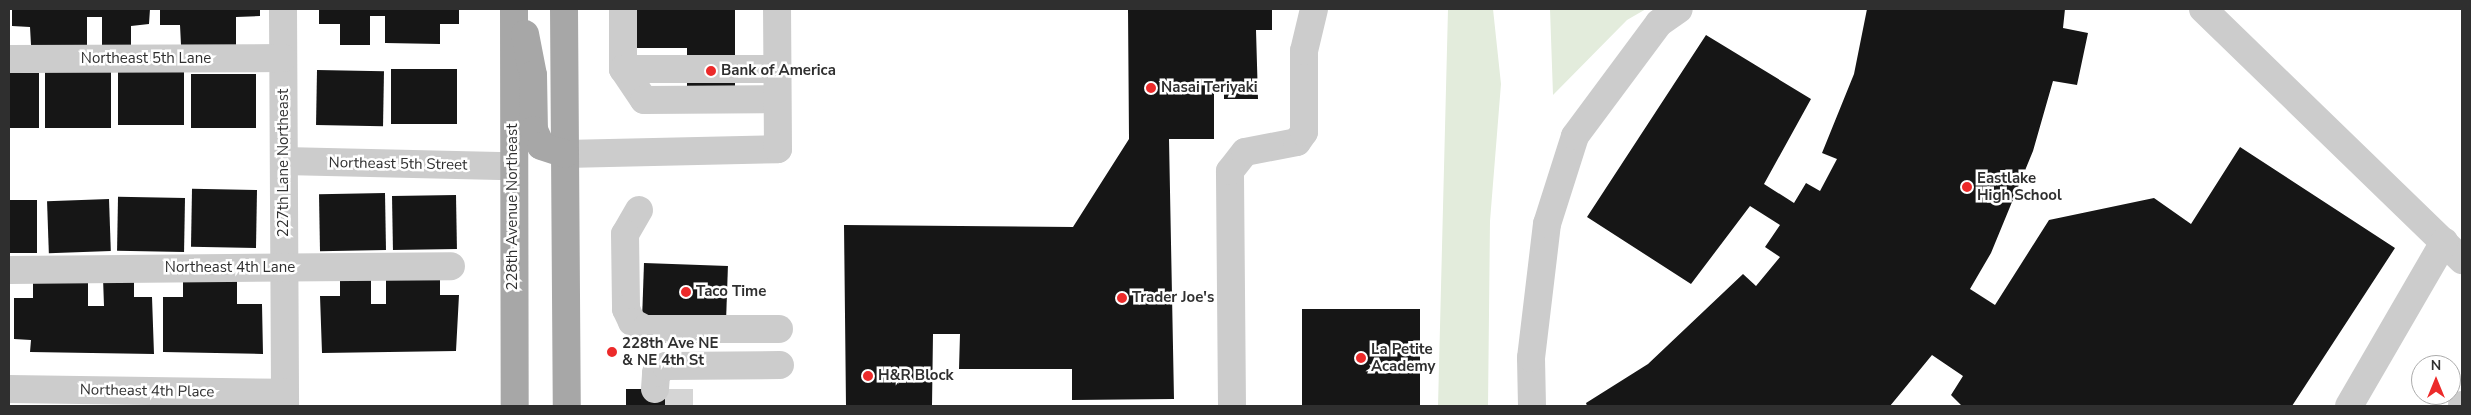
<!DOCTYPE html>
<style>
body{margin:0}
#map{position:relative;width:2471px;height:415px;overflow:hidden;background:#fff;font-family:"Nunito Sans",sans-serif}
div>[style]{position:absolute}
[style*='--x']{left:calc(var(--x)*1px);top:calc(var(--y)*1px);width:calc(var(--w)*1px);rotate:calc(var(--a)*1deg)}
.green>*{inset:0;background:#e3ecdc}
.building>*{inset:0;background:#161616;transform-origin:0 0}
.minor-tunnel>*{height:28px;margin-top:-14px;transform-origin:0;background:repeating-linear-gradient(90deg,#d5d5d5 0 28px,transparent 0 42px)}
.minor>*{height:28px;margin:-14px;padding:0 14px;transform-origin:14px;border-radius:14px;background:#ccc}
.major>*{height:28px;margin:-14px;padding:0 14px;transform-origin:14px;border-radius:14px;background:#a7a7a7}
.dots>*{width:14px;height:14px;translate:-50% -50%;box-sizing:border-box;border:2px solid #fff;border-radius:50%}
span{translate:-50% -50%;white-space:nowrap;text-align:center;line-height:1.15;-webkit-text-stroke:5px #fff;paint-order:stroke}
.street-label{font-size:15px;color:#2f2f2f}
.poi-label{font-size:15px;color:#2f2f2f;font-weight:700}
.left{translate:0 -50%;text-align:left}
.frame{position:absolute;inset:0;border:10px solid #2f2f2f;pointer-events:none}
.north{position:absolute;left:2411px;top:355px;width:50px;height:50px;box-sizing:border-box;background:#fff;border:1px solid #acacac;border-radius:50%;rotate:0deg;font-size:14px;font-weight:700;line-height:20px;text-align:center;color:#2f2f2f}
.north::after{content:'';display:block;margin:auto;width:18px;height:22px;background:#ec2a2a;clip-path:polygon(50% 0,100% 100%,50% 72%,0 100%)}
</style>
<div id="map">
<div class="green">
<i style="clip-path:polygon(1448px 9px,1493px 9px,1501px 84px,1490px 221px,1488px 406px,1438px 406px)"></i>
<i style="clip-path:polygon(1550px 9px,1646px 9px,1627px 20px,1553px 95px)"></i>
</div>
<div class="building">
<i style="clip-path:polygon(12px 9px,150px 9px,149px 24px,131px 26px,131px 45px,102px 45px,102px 17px,87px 17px,87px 46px,31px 45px,30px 27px,12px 26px)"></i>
<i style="clip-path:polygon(160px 9px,260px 9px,260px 16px,236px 17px,236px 45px,181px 45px,180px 25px,160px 25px)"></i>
<i style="clip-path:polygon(319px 9px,459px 9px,459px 24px,440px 24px,440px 44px,385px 43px,385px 16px,370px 16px,370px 45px,340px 45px,340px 24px,319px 24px)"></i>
<i style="clip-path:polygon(637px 9px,735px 9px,735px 94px,687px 94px,687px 48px,637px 48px)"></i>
<i style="clip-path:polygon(1128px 9px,1272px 9px,1272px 30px,1256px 30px,1258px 99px,1224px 99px,1224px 85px,1214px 85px,1214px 139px,1169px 139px,1174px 399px,1072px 400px,1072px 369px,959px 369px,960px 334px,933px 334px,932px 406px,846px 406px,844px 225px,1073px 227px,1129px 139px)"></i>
<i style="clip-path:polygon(1867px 9px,2065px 9px,2063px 28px,2088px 33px,2077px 85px,2053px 81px,2033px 151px,1991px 253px,1970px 289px,1995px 305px,2049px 220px,2154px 198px,2191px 224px,2240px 147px,2395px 248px,2292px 406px,1962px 406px,1951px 395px,1963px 376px,1932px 355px,1890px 406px,1587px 406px,1586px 403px,1648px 364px,1743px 274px,1756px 286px,1780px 257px,1765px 247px,1780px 225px,1750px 206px,1691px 284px,1587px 217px,1706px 35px,1811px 99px,1764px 184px,1794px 203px,1806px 183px,1820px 191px,1837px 159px,1822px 153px,1854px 74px)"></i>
<i style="left:391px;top:69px;width:66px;height:55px"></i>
<i style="left:317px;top:70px;width:67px;height:55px;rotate:1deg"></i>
<i style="left:45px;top:72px;width:66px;height:56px"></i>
<i style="left:118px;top:72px;width:66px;height:53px"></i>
<i style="left:9px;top:73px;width:30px;height:55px"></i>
<i style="left:191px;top:74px;width:65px;height:54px"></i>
<i style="left:257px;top:190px;width:58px;height:65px;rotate:91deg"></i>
<i style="left:385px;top:193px;width:57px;height:66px;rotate:89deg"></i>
<i style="left:456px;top:195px;width:54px;height:64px;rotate:89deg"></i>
<i style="left:185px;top:198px;width:54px;height:67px;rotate:91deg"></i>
<i style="left:109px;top:199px;width:52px;height:62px;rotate:88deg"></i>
<i style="left:9px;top:200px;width:28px;height:53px"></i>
<i style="left:644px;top:263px;width:84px;height:55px;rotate:2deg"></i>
<i style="clip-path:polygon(340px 276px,371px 276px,371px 304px,386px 304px,386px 277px,440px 276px,440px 295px,459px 295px,456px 351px,322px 353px,320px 296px,340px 296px)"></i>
<i style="clip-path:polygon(183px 277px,237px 277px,237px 304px,262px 304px,263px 354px,163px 352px,163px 297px,183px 297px)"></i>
<i style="clip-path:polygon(103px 278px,134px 278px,134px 297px,152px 297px,154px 354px,30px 352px,31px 340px,14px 339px,14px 298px,33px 298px,33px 279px,88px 279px,88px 306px,104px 306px)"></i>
<i style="left:1302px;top:309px;width:118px;height:97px"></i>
<i style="left:626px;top:389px;width:67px;height:17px"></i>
</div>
<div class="minor-tunnel">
<i style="--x:679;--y:389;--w:17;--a:90"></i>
</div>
<div class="minor">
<i style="--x:283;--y:9;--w:397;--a:89.7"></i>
<i style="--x:623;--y:9;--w:60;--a:90"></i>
<i style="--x:623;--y:69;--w:37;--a:56"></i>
<i style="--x:644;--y:100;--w:133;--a:-0.4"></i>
<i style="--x:2203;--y:9;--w:361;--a:44.1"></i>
<i style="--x:9;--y:59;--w:274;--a:-0.2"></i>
<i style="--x:623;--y:69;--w:154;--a:0"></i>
<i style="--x:565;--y:154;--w:213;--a:-1.3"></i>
<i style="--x:778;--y:149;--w:140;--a:-90.4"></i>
<i style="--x:284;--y:161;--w:228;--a:1.3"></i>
<i style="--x:639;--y:210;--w:28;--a:120"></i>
<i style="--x:625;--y:234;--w:75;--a:89.2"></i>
<i style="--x:626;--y:309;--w:14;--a:65"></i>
<i style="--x:632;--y:322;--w:15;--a:28"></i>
<i style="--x:645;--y:329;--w:134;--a:0"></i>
<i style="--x:9;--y:270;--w:442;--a:-0.5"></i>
<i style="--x:9;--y:389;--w:276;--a:0.8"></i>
<i style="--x:655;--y:389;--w:16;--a:-86"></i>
<i style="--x:656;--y:373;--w:12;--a:-35"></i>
<i style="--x:666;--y:366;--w:114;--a:-0.5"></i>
<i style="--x:1232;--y:406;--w:235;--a:-90.5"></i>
<i style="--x:1230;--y:171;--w:24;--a:-52"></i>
<i style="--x:1245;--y:152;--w:53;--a:-10.9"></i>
<i style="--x:1297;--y:142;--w:12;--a:-55"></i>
<i style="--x:1304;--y:132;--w:81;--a:-90"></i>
<i style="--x:1304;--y:51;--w:43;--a:-76.6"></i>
<i style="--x:1532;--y:406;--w:48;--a:-91.2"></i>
<i style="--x:1531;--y:358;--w:135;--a:-83.2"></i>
<i style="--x:1547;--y:224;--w:92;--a:-72.3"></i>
<i style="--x:1575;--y:136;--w:141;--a:-53.4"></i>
<i style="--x:1659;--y:23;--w:24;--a:-35"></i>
<i style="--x:2349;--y:406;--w:190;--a:-59.9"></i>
<i style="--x:2462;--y:406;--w:1;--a:-90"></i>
</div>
<div class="major">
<i style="--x:514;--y:9;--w:397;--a:89.9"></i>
<i style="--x:564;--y:9;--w:397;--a:89.6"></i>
<i style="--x:525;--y:34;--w:42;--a:79"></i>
<i style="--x:533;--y:75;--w:55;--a:89"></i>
<i style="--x:534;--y:130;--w:17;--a:66"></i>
<i style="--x:541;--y:146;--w:25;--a:18"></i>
</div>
<div class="dots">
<i style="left:711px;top:71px;background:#ec2a2a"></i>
<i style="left:1151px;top:88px;background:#ec2a2a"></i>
<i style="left:1967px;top:187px;background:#ec2a2a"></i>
<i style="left:686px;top:292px;background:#ec2a2a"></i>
<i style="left:1122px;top:298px;background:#ec2a2a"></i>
<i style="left:612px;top:352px;background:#ec2a2a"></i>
<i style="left:1361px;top:358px;background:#ec2a2a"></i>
<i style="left:868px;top:376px;background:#ec2a2a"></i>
</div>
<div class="street-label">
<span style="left:146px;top:59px">Northeast 5th Lane</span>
<span style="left:284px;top:163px;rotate:-90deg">227th Lane Northeast</span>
<span style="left:398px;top:164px;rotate:1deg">Northeast 5th Street</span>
<span style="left:513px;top:207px;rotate:-90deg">228th Avenue Northeast</span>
<span style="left:230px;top:268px">Northeast 4th Lane</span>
<span style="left:147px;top:391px;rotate:1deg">Northeast 4th Place</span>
</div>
<div class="poi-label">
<span class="left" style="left:721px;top:71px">Bank of America</span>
<span class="left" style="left:1161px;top:88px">Nasai Teriyaki</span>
<span class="left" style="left:1977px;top:187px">Eastlake<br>High School</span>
<span class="left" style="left:696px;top:292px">Taco Time</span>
<span class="left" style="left:1132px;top:298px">Trader Joe's</span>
<span class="left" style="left:622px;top:352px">228th Ave NE<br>&amp; NE 4th St</span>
<span class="left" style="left:1371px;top:358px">La Petite<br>Academy</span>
<span class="left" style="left:878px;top:376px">H&amp;R Block</span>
</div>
<div class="frame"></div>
<div class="north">N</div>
</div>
